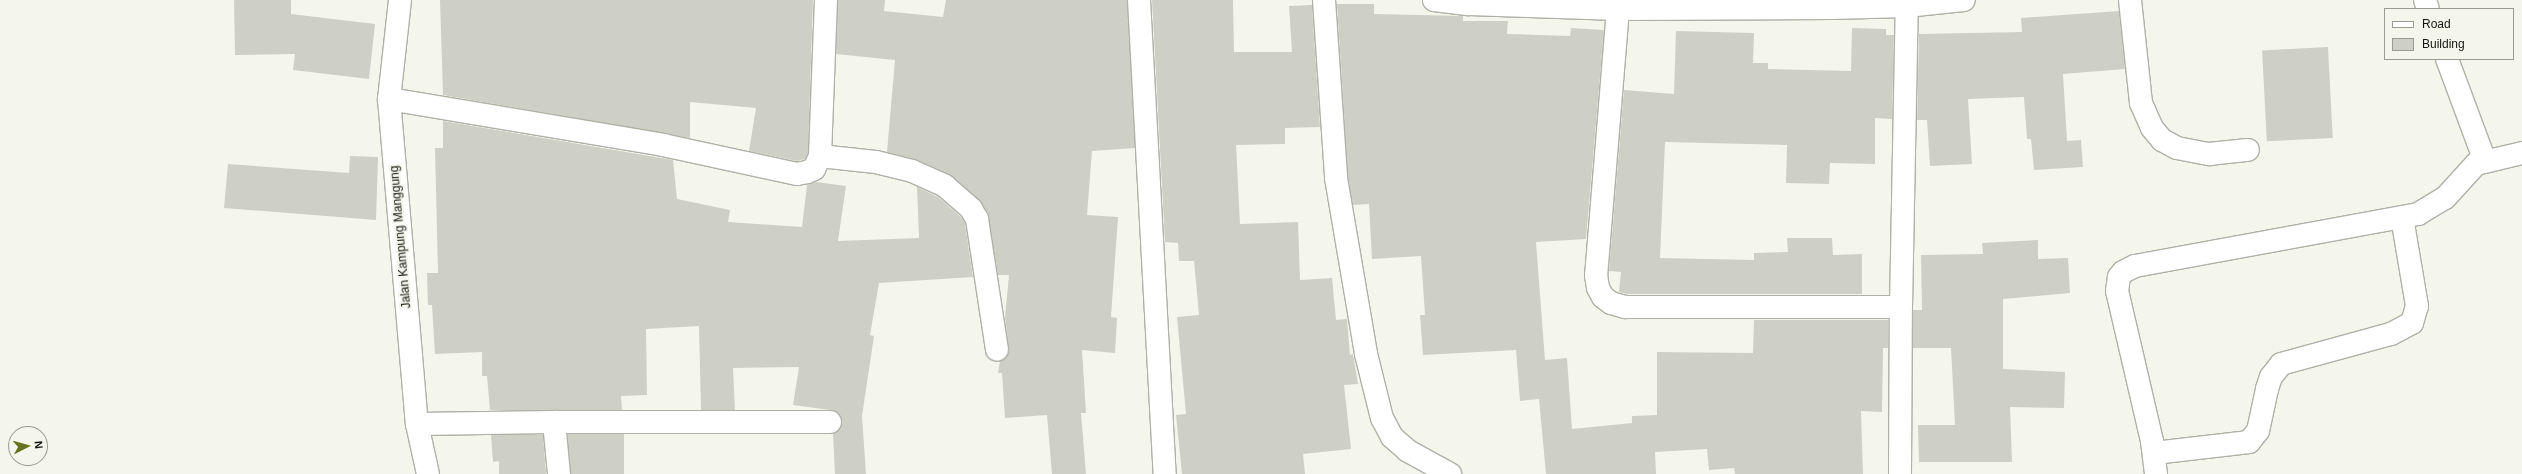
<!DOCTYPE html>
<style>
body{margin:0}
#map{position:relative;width:2522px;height:474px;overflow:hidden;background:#f4f6ec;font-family:Arial,sans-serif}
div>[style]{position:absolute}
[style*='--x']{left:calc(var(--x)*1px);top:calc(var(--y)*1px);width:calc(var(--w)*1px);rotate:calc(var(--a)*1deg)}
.building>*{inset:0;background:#ced0c6;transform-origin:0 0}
.roads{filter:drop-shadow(1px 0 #afb1a7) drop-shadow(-1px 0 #afb1a7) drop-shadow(0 1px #afb1a7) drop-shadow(0 -1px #afb1a7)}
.minor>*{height:22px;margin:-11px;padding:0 11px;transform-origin:11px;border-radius:11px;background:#fff}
span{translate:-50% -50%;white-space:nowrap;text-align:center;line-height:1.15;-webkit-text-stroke:4px #f4f6ec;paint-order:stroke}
.street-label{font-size:12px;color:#141511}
.legend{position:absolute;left:2384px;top:8px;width:130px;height:52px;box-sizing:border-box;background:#f4f6ec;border:1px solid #9a9c94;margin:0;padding:5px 7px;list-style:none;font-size:12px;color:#141511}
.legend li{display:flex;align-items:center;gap:8px;height:20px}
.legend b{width:20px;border:1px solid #9a9c94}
.north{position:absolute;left:8px;top:426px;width:40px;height:40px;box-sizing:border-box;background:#f4f6ec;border:1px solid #9a9c94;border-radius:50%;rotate:84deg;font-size:11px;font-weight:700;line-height:16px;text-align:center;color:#141511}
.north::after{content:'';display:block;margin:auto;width:14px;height:18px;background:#66721d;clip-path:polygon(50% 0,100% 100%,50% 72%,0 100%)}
</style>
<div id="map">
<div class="building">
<i style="clip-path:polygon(234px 0,291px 0,291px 14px,375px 24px,369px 79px,293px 70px,295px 54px,235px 55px)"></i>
<i style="clip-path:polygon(440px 0,813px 0,808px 153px,805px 159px,797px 161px,749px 151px,756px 108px,690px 102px,690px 138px,443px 95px)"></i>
<i style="clip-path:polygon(838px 0,885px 0,884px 11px,943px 17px,946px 0,1127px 0,1135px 148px,1092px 151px,1087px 215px,1118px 217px,1111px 317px,1117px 318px,1115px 353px,1082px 350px,1086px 413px,1081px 413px,1086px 474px,1052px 474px,1047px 415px,1005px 418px,1002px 373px,998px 373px,1000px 361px,1009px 353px,1005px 317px,1009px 275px,998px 275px,988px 213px,979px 200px,950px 175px,917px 160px,887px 152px,895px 60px,836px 54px)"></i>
<i style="clip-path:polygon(1152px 0,1233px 0,1234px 52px,1292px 52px,1289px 6px,1312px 5px,1320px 127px,1285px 128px,1285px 144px,1236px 145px,1240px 224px,1298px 222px,1300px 280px,1332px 278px,1336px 320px,1347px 319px,1350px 355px,1353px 354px,1358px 384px,1344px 385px,1351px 449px,1303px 454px,1305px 474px,1182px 474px,1176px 415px,1186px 414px,1177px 317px,1199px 315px,1194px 261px,1179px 261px,1178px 243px,1165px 242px)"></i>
<i style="clip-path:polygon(1337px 4px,1374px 4px,1374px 14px,1463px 16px,1463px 21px,1508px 21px,1507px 34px,1570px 36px,1571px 28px,1604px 30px,1586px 239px,1536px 242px,1545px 360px,1567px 358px,1572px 429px,1632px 423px,1632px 416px,1657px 415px,1657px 352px,1753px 353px,1754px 320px,1888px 320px,1888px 348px,1883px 348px,1882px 412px,1861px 411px,1863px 474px,1735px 474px,1734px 468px,1709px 470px,1707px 449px,1655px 452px,1656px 474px,1546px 474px,1539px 399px,1520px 401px,1516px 350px,1423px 355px,1420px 315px,1425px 315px,1421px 256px,1372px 259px,1369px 204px,1353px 205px,1348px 177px)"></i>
<i style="clip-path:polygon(2119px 11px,2125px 69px,2063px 74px,2067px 141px,2081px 140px,2083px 167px,2034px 170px,2031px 139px,2027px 139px,2024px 97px,1968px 99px,1972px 164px,1930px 166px,1927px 120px,1917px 120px,1919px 34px,2022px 32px,2021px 18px)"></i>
<i style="clip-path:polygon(1852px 28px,1886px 29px,1886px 35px,1894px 35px,1892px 119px,1875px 118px,1875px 164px,1830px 163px,1829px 184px,1786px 183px,1787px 145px,1665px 142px,1660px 258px,1754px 260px,1754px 253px,1788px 252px,1787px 238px,1832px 238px,1833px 255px,1862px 254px,1862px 294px,1627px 294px,1619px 292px,1621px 272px,1609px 271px,1624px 90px,1674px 94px,1676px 31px,1754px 33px,1753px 63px,1768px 63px,1768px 69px,1851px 71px)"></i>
<i style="left:2328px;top:47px;width:91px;height:66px;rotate:87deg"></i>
<i style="clip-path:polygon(443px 121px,673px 160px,677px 199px,730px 210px,728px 222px,802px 227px,807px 185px,816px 182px,846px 186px,838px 241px,919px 238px,917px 187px,938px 197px,961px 217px,965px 223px,973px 277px,879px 283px,870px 335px,874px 336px,862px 416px,866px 474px,835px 474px,833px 434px,841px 428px,841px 416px,830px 410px,793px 405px,799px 367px,733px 368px,735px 410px,701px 410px,699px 326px,646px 329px,647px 395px,621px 396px,622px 410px,490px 410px,487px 376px,482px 376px,482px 352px,435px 354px,432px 305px,428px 305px,427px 273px,438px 273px,435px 148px,443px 148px)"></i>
<i style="clip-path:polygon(350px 156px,378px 157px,376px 220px,224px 208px,228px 164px,349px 173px)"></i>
<i style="clip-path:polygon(2038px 240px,2038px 259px,2068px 258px,2070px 293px,2003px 299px,2003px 369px,2065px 372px,2064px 408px,2010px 407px,2012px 462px,1919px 462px,1918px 425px,1955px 425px,1951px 348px,1913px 348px,1913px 310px,1922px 310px,1921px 255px,1983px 254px,1982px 243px)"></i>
<i style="left:568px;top:434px;width:56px;height:40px"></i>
<i style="clip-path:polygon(491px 435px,543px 435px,546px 474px,499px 474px,499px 461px,493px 462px)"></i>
</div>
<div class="roads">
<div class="minor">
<i style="--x:400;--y:0;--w:100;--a:96.3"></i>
<i style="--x:389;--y:99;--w:326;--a:85.1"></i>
<i style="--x:417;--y:424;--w:51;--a:77.6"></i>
<i style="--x:1139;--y:0;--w:475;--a:86.9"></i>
<i style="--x:1324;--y:0;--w:178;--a:86.1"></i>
<i style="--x:1336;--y:178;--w:179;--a:80.3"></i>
<i style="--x:1366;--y:354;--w:66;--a:76"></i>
<i style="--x:1382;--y:418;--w:21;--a:62"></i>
<i style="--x:1392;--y:437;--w:21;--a:41"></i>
<i style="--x:1408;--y:451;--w:48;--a:28.7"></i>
<i style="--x:1434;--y:0;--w:35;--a:7"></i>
<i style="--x:1469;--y:4;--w:149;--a:1.9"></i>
<i style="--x:1618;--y:9;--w:214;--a:-0.3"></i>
<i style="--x:1832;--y:8;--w:75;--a:-1.5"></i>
<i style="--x:1907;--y:6;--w:57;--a:-6"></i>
<i style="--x:2130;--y:0;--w:104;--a:83.9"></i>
<i style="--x:2141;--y:103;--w:27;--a:66"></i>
<i style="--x:2152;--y:128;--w:16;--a:50"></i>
<i style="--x:2162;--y:140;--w:17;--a:28"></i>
<i style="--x:2177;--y:148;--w:33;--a:11"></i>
<i style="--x:2209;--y:154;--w:39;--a:-6"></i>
<i style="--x:2425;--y:0;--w:9;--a:72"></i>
<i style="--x:1618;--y:9;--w:267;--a:94.7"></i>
<i style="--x:1596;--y:275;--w:13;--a:81"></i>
<i style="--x:1598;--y:288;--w:10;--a:61"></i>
<i style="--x:1603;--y:297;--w:10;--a:37"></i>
<i style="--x:1611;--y:303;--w:15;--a:16"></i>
<i style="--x:1625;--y:307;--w:276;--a:0"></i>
<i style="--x:2447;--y:59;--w:109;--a:69.6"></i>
<i style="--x:389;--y:99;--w:278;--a:9.5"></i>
<i style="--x:663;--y:145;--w:137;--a:12.2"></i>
<i style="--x:797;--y:174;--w:10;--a:-11"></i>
<i style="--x:807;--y:172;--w:8;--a:-23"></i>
<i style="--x:814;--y:169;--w:14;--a:-65"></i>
<i style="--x:820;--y:156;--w:156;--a:-87.8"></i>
<i style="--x:820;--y:156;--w:56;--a:6.1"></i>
<i style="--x:876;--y:162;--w:37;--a:14"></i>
<i style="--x:912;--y:171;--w:36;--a:24"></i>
<i style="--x:945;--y:186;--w:35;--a:41"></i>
<i style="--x:971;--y:209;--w:12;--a:59"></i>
<i style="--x:977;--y:219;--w:132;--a:81.3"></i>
<i style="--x:554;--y:422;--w:276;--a:0"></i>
<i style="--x:417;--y:424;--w:137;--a:-0.8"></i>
<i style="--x:554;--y:422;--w:52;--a:84.5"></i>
<i style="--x:2154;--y:453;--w:96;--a:-6.6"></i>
<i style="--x:2249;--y:442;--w:14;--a:-51"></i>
<i style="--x:2258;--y:431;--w:43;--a:-77.9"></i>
<i style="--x:2267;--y:389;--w:13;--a:-72"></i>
<i style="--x:2271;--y:377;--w:16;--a:-52"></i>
<i style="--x:2281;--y:364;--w:114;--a:-15.3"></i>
<i style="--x:2391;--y:334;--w:24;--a:-28"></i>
<i style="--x:2412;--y:323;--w:18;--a:-74"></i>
<i style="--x:2417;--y:306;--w:90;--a:-99.6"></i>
<i style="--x:1900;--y:474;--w:167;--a:-89.7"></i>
<i style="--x:1901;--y:307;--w:301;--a:-88.9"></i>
<i style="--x:2156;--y:474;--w:33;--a:-97"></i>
<i style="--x:2152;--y:441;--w:154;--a:-103.1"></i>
<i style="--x:2117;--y:291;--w:14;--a:-82"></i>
<i style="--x:2119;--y:277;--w:6;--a:-51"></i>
<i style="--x:2123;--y:272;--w:13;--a:-27"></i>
<i style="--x:2135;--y:266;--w:288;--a:-10.4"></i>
<i style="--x:2418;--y:214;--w:31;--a:-31"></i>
<i style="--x:2445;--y:198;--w:46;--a:-47.6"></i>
<i style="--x:2476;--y:164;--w:47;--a:-13.4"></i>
</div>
</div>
<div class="street-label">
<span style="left:401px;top:237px;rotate:-95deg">Jalan Kampung Manggung</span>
</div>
<ul class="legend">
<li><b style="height:5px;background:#fff"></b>Road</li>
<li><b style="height:11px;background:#ced0c6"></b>Building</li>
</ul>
<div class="north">N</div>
</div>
